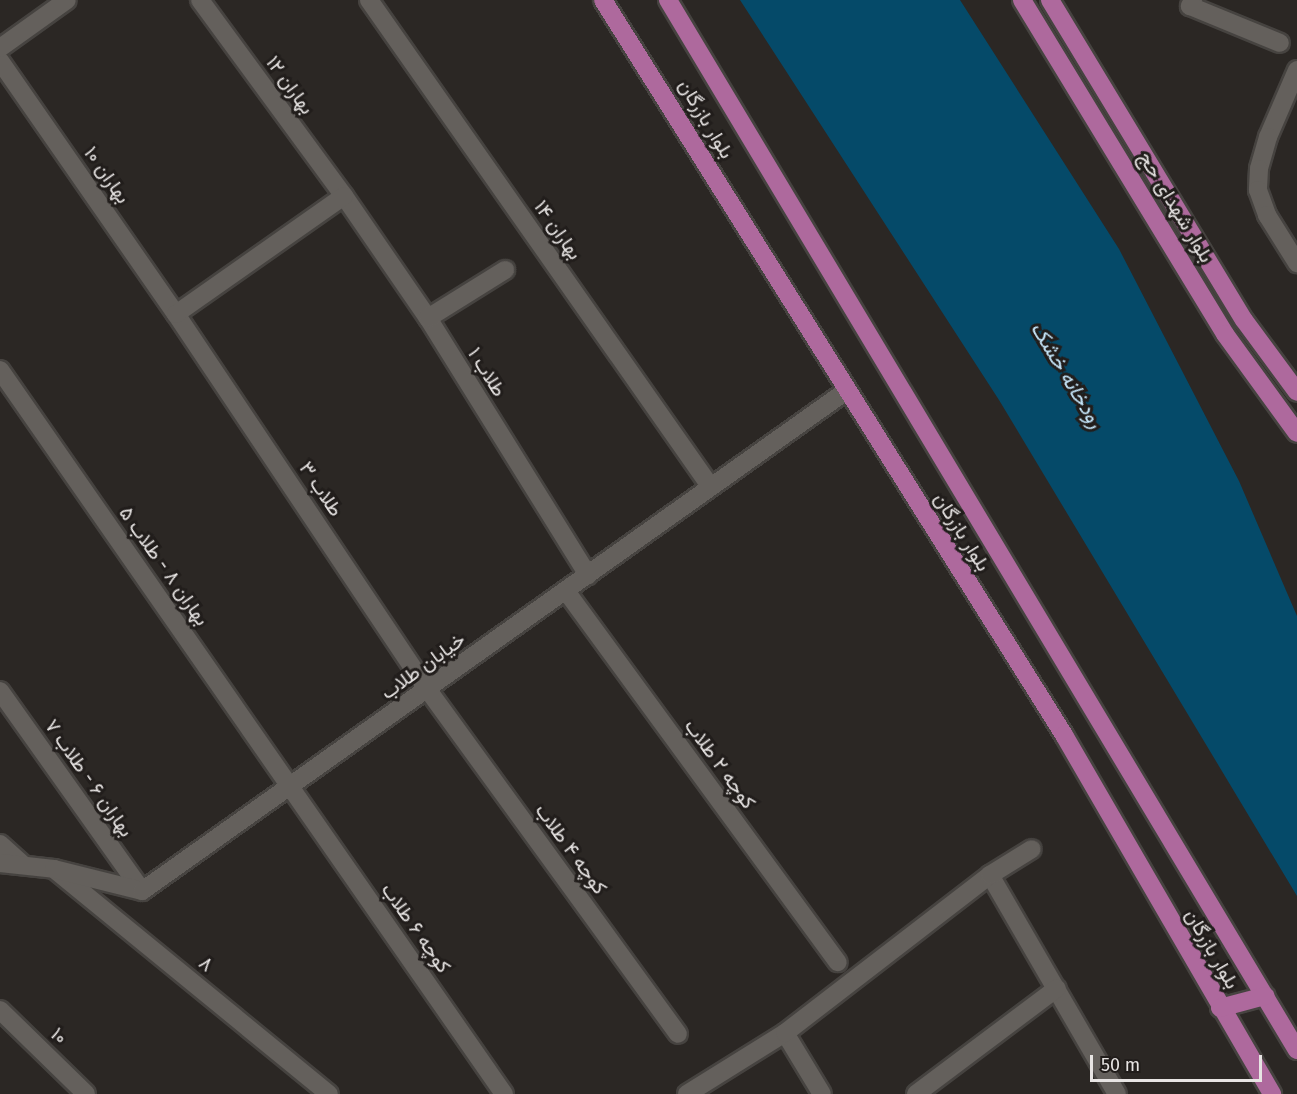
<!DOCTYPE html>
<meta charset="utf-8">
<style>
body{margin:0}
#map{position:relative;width:1297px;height:1094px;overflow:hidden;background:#2b2724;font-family:"Fira Sans",Vazirmatn,sans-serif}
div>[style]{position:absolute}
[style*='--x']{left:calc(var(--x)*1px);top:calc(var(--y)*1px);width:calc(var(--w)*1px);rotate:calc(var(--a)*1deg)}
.water>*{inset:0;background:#054a69}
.roads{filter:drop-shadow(2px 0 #464340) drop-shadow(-2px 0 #464340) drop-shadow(0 2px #464340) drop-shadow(0 -2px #464340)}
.minor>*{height:18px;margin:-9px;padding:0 9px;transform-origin:9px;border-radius:9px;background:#64605c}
.tertiary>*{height:18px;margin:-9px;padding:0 9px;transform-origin:9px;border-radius:9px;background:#64605c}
.primary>*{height:18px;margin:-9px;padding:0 9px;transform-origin:9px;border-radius:9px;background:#ae699d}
span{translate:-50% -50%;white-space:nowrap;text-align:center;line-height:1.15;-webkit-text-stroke:6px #211d1b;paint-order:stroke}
.street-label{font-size:20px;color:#e7e4e3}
.water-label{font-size:21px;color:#c6e7fb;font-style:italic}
.scale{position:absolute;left:1090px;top:1055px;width:172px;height:27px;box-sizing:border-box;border:3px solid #e7e4e3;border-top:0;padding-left:8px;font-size:18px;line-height:21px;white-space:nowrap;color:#e7e4e3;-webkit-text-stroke:4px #211d1b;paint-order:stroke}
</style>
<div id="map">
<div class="water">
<i style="clip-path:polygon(740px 0,960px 0,1119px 249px,1239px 481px,1297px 616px,1297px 896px,999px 400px)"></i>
</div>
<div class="roads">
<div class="minor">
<i style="--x:200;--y:0;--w:243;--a:53.7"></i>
<i style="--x:344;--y:196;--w:148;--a:55.5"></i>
<i style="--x:428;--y:318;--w:303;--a:58.1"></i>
<i style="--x:369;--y:0;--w:594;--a:54.94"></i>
<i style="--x:1193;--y:0;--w:7;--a:117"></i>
<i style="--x:1190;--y:6;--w:97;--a:22.3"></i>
<i style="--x:0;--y:61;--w:308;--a:55.2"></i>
<i style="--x:176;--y:314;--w:453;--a:56.2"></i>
<i style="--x:428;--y:690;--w:425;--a:54"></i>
<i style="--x:1297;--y:70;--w:73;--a:113.4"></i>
<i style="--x:1268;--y:137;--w:33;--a:106"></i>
<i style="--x:1259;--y:169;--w:21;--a:93"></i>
<i style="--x:1258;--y:190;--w:27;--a:70"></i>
<i style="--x:1267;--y:215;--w:57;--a:58"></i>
<i style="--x:176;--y:314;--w:205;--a:-35.1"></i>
<i style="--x:428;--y:318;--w:91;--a:-31.9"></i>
<i style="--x:0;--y:370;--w:882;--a:55.16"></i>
<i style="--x:566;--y:591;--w:460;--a:53.8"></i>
<i style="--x:0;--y:691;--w:245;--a:54.6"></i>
<i style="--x:0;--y:844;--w:31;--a:42"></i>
<i style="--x:54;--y:869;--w:355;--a:39.3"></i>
<i style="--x:990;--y:875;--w:253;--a:59.9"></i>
<i style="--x:0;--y:1010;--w:120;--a:44.3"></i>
<i style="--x:785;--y:1033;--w:71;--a:58.8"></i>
<i style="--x:687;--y:1094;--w:115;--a:-31.9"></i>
<i style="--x:785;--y:1033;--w:259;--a:-37.6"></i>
<i style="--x:990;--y:875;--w:49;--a:-31.8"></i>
<i style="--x:916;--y:1094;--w:176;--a:-36.9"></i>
</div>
<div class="tertiary">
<i style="--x:0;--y:48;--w:82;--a:-35.6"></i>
<i style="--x:0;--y:863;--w:54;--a:6.3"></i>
<i style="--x:54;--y:869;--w:91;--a:14"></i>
<i style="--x:142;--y:891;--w:863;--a:-35.38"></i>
</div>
<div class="primary">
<i style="--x:603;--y:0;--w:868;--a:57.9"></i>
<i style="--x:1064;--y:735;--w:415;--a:59.9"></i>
<i style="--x:668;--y:0;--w:1224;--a:59.08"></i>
<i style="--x:1022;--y:0;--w:391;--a:58.7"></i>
<i style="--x:1225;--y:334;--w:122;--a:54"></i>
<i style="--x:1050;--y:0;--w:374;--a:58.8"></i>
<i style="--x:1244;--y:320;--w:89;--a:53.6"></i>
<i style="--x:1220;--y:1008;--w:47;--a:-14.9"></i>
</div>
</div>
<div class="street-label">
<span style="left:290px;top:85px;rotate:54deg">بهاران ۱۲</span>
<span style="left:706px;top:119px;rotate:59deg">بلوار بازرگان</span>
<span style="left:107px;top:175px;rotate:55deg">بهاران ۱۰</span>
<span style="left:1176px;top:207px;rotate:59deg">بلوار شهدای حج</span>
<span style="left:558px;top:230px;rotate:55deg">بهاران ۱۴</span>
<span style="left:487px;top:372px;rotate:58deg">طلاب ۱</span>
<span style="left:321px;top:489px;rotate:56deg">طلاب ۳</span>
<span style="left:962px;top:532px;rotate:58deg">بلوار بازرگان</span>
<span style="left:164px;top:566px;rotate:55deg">بهاران ۸ - طلاب ۵</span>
<span style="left:423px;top:666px;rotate:-36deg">خیابان طلاب</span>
<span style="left:720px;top:764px;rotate:54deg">کوچه ۲ طلاب</span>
<span style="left:89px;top:778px;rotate:55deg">بهاران ۶ - طلاب ۷</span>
<span style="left:571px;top:849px;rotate:54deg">کوچه ۴ طلاب</span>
<span style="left:416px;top:928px;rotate:55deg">کوچه ۶ طلاب</span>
<span style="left:1212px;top:949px;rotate:60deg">بلوار بازرگان</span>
<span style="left:206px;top:964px;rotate:39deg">۸</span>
<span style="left:59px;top:1036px;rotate:44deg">۱۰</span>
</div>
<div class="water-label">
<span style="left:1067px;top:375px;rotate:59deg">رودخانه خشک</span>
</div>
<div class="scale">50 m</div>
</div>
